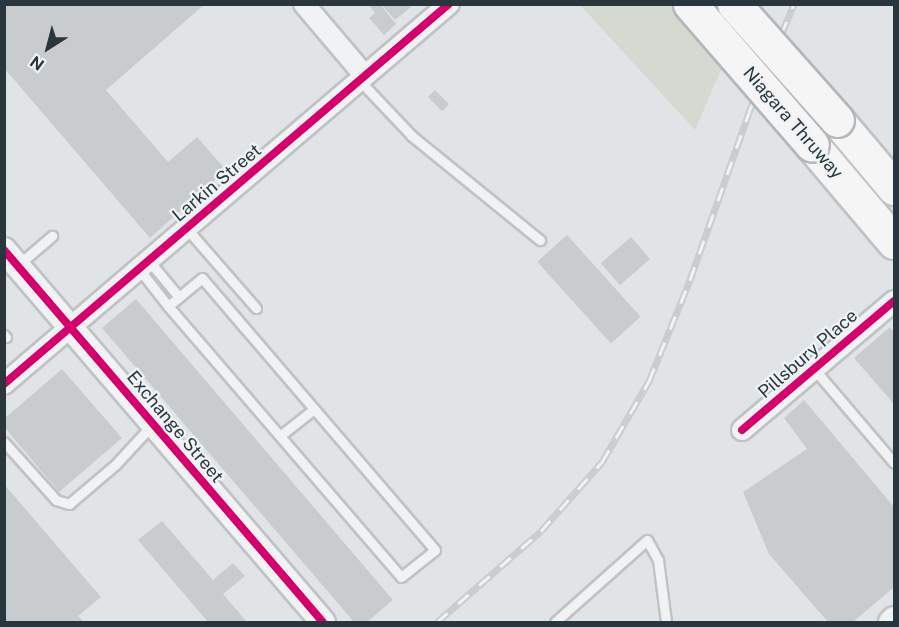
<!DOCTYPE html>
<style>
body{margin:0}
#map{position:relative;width:899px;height:627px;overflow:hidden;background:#e1e4e6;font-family:"Public Sans",sans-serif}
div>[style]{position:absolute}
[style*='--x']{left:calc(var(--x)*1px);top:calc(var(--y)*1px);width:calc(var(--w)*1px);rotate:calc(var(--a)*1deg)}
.green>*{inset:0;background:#d4d9d2}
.building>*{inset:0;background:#c9ccce;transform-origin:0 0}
.roads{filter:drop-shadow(2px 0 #c0c2c4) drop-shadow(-2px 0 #c0c2c4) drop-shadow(0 2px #c0c2c4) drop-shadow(0 -2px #c0c2c4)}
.service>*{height:9px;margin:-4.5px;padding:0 4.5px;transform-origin:4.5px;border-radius:4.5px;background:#f0f2f3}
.minor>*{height:20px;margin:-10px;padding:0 10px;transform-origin:10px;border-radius:10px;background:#f0f2f3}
.tertiary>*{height:24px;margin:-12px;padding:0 12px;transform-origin:12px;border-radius:12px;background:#f0f2f3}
.motorway>*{height:33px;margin:-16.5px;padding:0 16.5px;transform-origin:16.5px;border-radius:16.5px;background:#f5f5f6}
.rail>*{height:7px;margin-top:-3.5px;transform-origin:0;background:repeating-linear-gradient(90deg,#eff3f5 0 14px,#cacccd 0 28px);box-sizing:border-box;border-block:2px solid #cacccd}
.bridges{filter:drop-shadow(2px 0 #b3b7ba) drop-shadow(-2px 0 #b3b7ba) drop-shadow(0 2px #b3b7ba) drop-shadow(0 -2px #b3b7ba)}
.motorway-bridge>*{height:33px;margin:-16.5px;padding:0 16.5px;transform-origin:16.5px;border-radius:16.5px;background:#f5f5f6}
.cycleway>*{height:8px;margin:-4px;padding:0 4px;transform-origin:4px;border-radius:4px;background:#d6006c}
span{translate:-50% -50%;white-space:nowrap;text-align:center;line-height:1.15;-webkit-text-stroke:4.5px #eff3f5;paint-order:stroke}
.street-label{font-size:18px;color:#2a363d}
.frame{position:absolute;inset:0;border:6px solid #2a363d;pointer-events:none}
.north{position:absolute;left:18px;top:18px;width:60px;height:60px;-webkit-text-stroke:4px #eff3f5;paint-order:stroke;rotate:216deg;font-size:16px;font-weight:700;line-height:24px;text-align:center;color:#2a363d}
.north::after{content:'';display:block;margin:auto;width:21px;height:27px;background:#2a363d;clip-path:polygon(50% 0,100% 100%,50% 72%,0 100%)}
</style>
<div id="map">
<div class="green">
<i style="clip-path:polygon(580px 5px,749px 5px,695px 130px)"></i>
</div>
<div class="building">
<i style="clip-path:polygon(4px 4px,205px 4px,106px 90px,168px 162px,197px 137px,226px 170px,150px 238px,4px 68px)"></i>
<i style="clip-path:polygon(368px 4px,380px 4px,396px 24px,384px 35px,369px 18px,375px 13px)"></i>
<i style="clip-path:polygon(381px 4px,409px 4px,411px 7px,395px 20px)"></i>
<i style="left:435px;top:90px;width:20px;height:10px;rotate:45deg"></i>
<i style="left:567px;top:235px;width:110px;height:40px;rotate:48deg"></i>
<i style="left:631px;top:237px;width:29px;height:40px;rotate:49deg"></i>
<i style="clip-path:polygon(136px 299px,393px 600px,367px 622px,354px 622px,102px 328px)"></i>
<i style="clip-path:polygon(890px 327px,894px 332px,894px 404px,854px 358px)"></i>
<i style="clip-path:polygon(62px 369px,122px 438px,59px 492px,5px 428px,5px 418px)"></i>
<i style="clip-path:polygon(804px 400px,894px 507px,894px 587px,853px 622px,828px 622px,769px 554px,743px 492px,807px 449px,784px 418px)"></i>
<i style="clip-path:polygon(4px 484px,101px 597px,78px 616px,84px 622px,4px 622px)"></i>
<i style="clip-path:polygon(162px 521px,213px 580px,233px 563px,245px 576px,223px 594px,247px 622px,208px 622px,138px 540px)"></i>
</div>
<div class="roads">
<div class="service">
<i style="--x:360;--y:81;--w:76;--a:46.6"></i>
<i style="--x:412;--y:136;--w:165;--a:39.1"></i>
<i style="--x:187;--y:229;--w:105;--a:48.9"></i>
<i style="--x:149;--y:261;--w:47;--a:50.2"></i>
<i style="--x:18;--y:265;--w:45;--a:-40.5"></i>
<i style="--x:139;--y:269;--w:47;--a:51.9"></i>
<i style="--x:168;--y:306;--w:357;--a:49.3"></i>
<i style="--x:401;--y:577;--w:43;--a:-38.5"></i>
<i style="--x:435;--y:550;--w:358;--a:-130.6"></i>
<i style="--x:202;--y:278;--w:44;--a:140.5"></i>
<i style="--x:4;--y:335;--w:3;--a:45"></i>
<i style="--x:814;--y:369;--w:123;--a:49.6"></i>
<i style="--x:281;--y:435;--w:42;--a:-38.2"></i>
<i style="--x:4;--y:442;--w:78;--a:48.1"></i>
<i style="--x:56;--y:500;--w:14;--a:17"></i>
<i style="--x:69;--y:504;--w:60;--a:-40.3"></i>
<i style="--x:115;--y:465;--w:56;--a:-47.2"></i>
<i style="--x:555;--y:622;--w:123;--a:-41.7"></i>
<i style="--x:647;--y:540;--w:23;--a:61"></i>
<i style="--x:658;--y:560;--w:63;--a:82.6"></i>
</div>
<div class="minor">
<i style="--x:304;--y:4;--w:94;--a:49.7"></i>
<i style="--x:4;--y:384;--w:585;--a:-40.5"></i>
<i style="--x:742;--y:430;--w:199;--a:-40.3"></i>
</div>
<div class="tertiary">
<i style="--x:4;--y:250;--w:490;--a:49.4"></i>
<i style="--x:891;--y:622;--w:4;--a:-45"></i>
</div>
<div class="motorway">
<i style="--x:837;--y:120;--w:89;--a:50"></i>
<i style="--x:812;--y:145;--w:127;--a:49.8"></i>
</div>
</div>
<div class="rail">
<i style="--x:437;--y:622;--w:138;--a:-41.2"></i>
<i style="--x:541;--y:531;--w:92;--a:-48.5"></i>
<i style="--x:602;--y:462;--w:94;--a:-59.9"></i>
<i style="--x:649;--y:381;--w:109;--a:-67.9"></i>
<i style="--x:690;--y:280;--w:178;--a:-70.6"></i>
<i style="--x:749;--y:112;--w:117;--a:-67.4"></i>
</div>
<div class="bridges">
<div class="motorway-bridge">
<i style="--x:690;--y:4;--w:186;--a:49.1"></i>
<i style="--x:734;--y:4;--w:155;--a:48.4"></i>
</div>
</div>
<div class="cycleway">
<i style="--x:4;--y:250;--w:490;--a:49.4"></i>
<i style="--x:4;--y:384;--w:585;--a:-40.5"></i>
<i style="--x:742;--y:430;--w:199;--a:-40.3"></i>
</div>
<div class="street-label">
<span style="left:793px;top:123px;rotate:49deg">Niagara Thruway</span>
<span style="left:217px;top:183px;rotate:-40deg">Larkin Street</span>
<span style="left:808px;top:354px;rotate:-41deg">Pillsbury Place</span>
<span style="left:175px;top:427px;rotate:50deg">Exchange Street</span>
</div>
<div class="frame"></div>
<div class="north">N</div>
</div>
